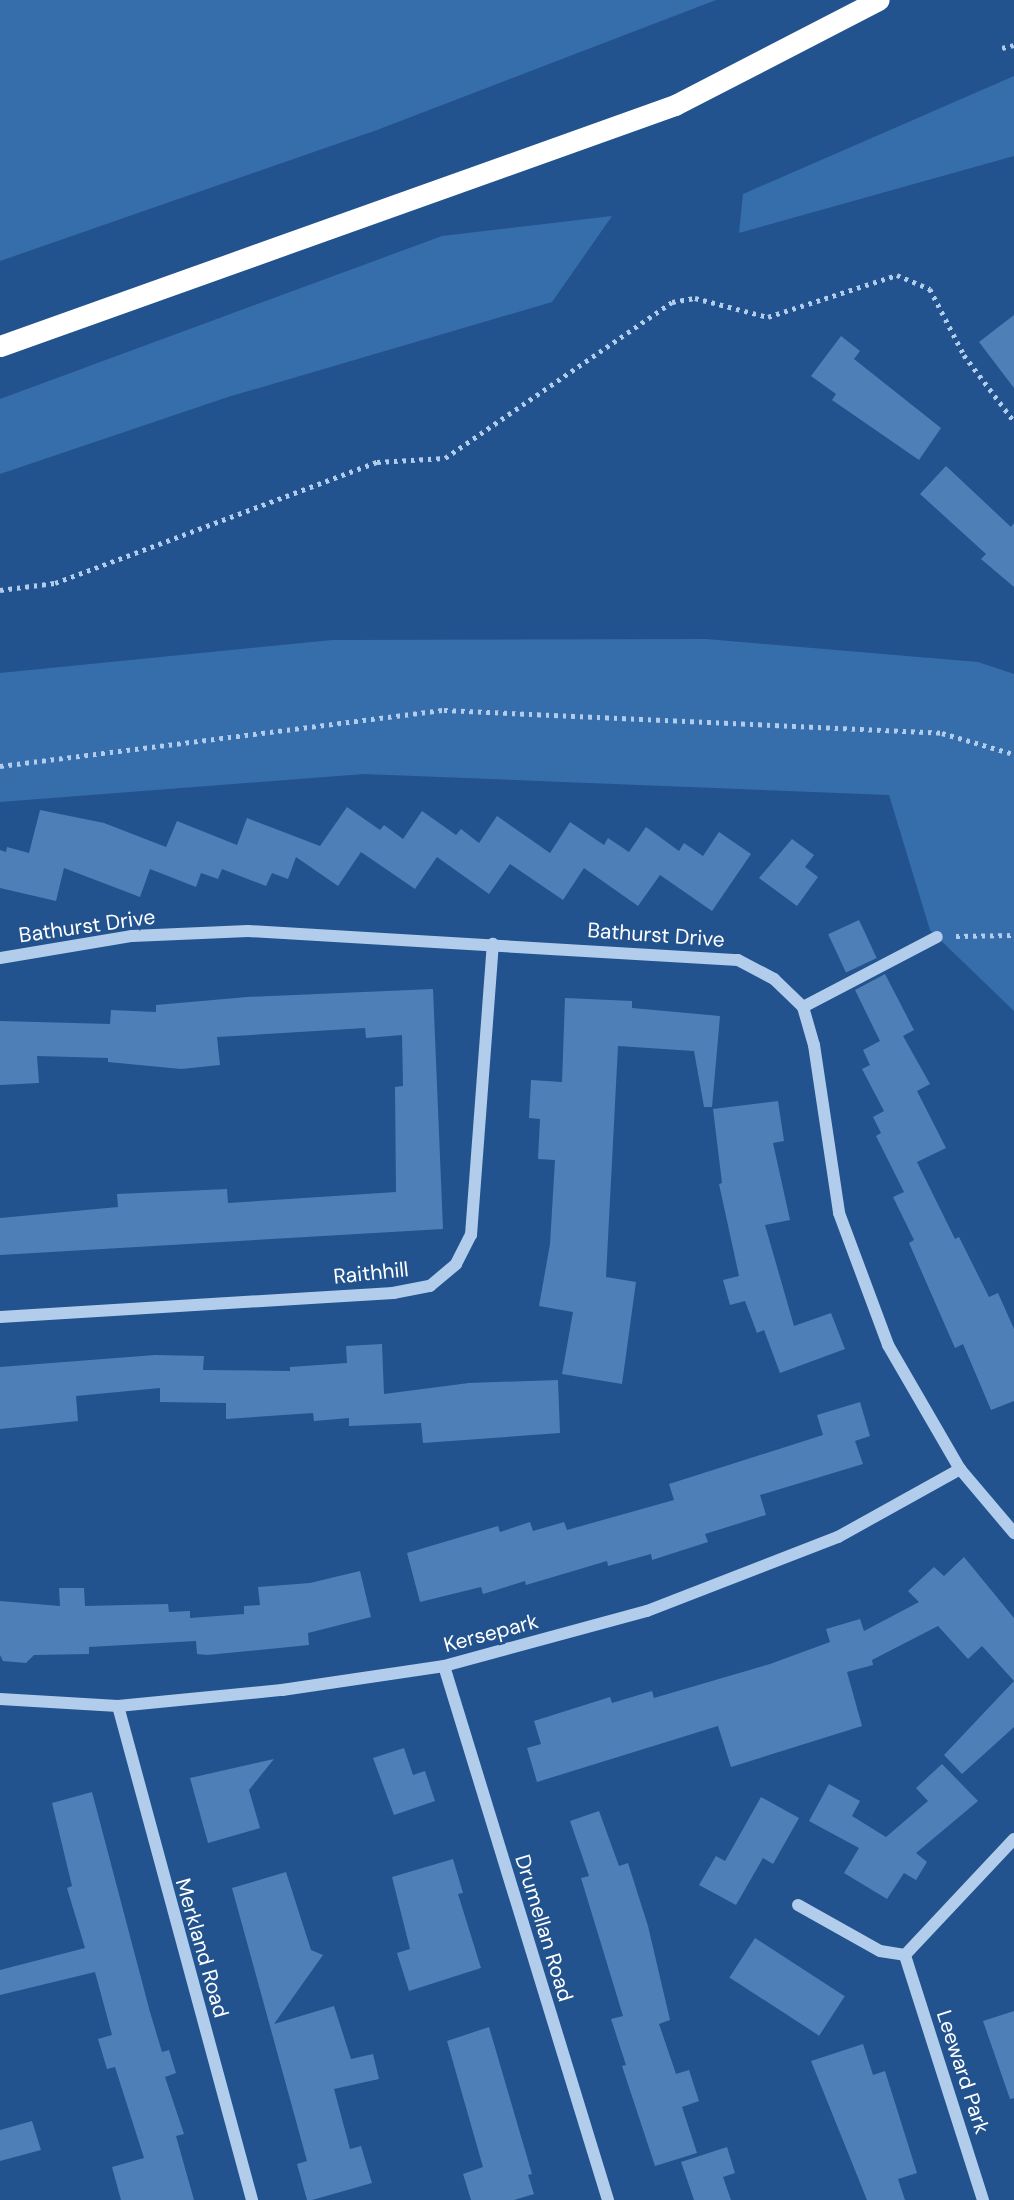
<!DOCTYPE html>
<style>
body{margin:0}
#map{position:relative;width:1014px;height:2200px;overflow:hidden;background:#22538e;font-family:"DM Sans",sans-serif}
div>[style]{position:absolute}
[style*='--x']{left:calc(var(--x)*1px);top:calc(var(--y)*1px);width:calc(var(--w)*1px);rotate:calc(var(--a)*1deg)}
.green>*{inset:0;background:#366dab}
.building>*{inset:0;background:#4f7fb7;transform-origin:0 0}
.path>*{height:4.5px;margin-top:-2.25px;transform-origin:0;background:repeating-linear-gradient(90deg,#b2cdec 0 3.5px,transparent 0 8.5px)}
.minor>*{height:12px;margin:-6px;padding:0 6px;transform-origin:6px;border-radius:6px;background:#b2cdec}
.highway>*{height:21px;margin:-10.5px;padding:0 10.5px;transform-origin:10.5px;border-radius:10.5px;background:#fff}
span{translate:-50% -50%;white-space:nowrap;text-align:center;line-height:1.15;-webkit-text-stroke:5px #22538e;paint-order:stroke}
.street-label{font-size:21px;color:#fff}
</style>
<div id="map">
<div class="green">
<i style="clip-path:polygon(0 0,716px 0,377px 130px,0 261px)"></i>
<i style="clip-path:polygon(1014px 76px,1014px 156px,739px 233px,743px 194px)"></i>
<i style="clip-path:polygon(612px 216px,552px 302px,228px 397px,0 474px,0 399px,442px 236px)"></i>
<i style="clip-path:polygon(706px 639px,978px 662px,1014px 674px,1014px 1011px,930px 930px,889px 795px,364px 774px,0 802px,0 673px,332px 640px)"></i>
</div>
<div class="building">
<i style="clip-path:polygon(1014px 315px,1014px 388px,979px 342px)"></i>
<i style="clip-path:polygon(841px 336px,860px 351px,854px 359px,941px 428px,919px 460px,832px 400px,836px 394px,811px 376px)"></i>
<i style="clip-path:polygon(946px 466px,1011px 527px,1014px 523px,1014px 587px,981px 559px,986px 554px,920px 494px)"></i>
<i style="clip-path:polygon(347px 807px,380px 830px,384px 825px,403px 839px,422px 811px,456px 835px,461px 829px,479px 843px,497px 816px,550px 853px,570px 822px,604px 845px,608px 838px,629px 852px,646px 827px,679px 851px,684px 843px,703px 856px,719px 832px,751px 854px,712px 911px,660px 875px,638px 906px,584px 868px,563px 900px,510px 864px,489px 894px,437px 857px,415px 889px,361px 852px,338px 886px,296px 857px,288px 879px,272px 873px,266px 886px,222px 869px,218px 879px,201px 873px,196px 887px,150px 869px,140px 897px,64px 868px,56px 901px,0 888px,0 850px,6px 852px,7px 847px,29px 853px,40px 810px,104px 823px,166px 847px,177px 821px,237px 845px,247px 818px,320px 846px)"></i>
<i style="clip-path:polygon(792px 839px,814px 855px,805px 867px,818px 877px,797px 906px,759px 878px)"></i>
<i style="left:859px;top:920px;width:42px;height:34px;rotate:65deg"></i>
<i style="clip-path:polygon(885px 974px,914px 1030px,903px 1036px,930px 1084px,917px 1091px,946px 1148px,917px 1162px,955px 1239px,959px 1237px,989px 1297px,998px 1293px,1014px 1329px,1014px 1401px,991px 1410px,963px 1344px,955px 1348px,909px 1243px,914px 1240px,893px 1197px,904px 1192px,876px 1136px,881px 1133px,873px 1117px,884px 1111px,862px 1069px,870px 1065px,863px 1050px,880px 1041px,855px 990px)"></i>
<i style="clip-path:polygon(433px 989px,443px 1229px,0 1255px,0 1218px,118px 1207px,117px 1194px,227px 1189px,228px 1203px,396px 1192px,395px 1087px,403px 1086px,402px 1035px,366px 1038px,365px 1028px,217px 1037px,220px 1065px,181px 1069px,108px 1062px,108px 1058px,37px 1056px,39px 1083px,0 1085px,0 1021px,110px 1024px,111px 1010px,156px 1012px,156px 1005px,247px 997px)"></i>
<i style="clip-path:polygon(565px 998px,632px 1001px,632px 1008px,720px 1016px,712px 1107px,704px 1107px,694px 1051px,618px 1046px,606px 1277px,636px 1282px,622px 1384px,562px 1374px,573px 1312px,539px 1306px,550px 1244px,555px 1160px,538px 1159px,540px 1119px,529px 1118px,531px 1080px,562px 1082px)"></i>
<i style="clip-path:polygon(778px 1101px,784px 1141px,773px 1143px,790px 1220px,765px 1225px,794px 1326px,831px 1313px,845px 1349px,780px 1373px,764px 1330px,757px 1333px,745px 1301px,730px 1305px,723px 1280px,739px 1276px,719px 1184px,722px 1183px,713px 1109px)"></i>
<i style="clip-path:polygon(382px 1344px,384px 1394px,469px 1383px,558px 1380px,560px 1433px,423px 1443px,421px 1423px,349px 1426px,349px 1418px,314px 1421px,313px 1413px,226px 1419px,226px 1403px,160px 1402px,160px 1388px,76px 1396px,78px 1421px,0 1429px,0 1367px,155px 1355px,204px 1356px,203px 1370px,290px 1371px,290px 1367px,347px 1363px,346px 1346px)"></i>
<i style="clip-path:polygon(860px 1402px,870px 1436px,855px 1441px,863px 1464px,760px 1495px,766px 1515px,705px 1534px,708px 1542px,652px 1560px,651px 1554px,608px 1566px,607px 1561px,526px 1585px,525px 1581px,483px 1594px,481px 1587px,420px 1602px,407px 1553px,498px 1526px,500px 1532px,530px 1522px,533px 1531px,564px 1522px,567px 1530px,674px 1500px,669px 1484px,823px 1435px,817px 1415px)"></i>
<i style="clip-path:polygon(964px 1557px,1014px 1618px,1014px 1727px,962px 1774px,944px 1755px,1014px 1681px,982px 1646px,968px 1659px,938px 1626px,872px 1660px,873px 1665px,847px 1672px,862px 1726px,731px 1767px,718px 1726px,537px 1782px,527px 1748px,541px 1744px,534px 1721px,610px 1697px,612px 1703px,652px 1691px,654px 1698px,770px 1664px,830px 1642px,826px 1629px,860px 1619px,864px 1631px,919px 1602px,908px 1591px,934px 1567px,944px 1576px)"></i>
<i style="clip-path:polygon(360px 1571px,371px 1617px,308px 1633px,309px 1645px,207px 1655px,197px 1654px,196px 1641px,89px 1647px,89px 1654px,34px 1655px,26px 1663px,3px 1661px,0 1655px,0 1601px,60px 1606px,59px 1588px,84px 1588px,85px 1606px,168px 1604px,169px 1612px,190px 1611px,190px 1618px,244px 1614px,244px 1606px,260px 1605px,258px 1587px,310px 1583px)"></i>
<i style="clip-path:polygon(404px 1748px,413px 1775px,425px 1771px,435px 1801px,394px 1815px,373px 1758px)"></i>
<i style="clip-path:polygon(274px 1759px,249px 1790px,260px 1828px,208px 1843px,190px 1778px)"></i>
<i style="clip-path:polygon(942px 1764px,978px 1801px,916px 1853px,927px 1862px,916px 1880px,904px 1873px,887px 1899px,844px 1873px,859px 1848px,809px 1821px,829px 1784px,860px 1801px,852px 1816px,886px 1837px,928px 1801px,916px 1788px)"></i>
<i style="clip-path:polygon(92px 1792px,150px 2012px,162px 2052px,169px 2050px,176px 2073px,165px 2077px,184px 2134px,176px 2136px,194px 2200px,121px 2200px,112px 2167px,144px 2158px,115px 2067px,107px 2069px,98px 2039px,112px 2035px,95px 1972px,0 1995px,0 1970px,85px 1948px,67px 1888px,72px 1886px,52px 1803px)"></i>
<i style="clip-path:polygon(761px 1797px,799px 1818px,773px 1864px,763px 1858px,736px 1905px,699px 1885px,716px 1856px,725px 1861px)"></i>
<i style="clip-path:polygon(599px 1811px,619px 1866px,628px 1863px,648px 1926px,670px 2020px,659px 2024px,676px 2074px,689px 2070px,699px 2101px,682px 2107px,697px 2153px,655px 2166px,622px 2066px,626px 2065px,611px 2019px,623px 2016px,581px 1878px,589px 1876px,570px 1821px)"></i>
<i style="clip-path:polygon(453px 1859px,463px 1893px,458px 1894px,481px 1968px,409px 1991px,397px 1953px,410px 1949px,392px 1877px)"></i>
<i style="clip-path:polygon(286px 1872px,311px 1950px,323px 1955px,274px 2024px,334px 2006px,351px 2059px,373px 2054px,379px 2079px,334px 2089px,350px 2149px,361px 2146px,372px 2183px,312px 2200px,307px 2200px,297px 2164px,307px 2161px,232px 1888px)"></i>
<i style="left:755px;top:1938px;width:107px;height:47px;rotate:33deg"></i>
<i style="clip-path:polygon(1014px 2011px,1014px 2098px,1010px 2099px,983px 2021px)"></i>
<i style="clip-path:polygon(489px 2027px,532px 2174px,528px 2175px,534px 2194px,514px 2200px,471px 2200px,463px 2174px,483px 2167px,447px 2041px)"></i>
<i style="clip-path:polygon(863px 2044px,873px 2075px,885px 2071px,917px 2173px,898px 2179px,905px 2200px,867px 2200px,811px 2061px)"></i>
<i style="clip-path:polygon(32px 2121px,41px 2150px,0 2161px,0 2130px)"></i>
<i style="clip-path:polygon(727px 2147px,735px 2173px,723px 2177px,731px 2200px,694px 2200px,681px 2162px)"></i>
</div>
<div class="path">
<i style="--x:1002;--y:48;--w:12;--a:-14"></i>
<i style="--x:0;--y:590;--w:55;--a:-7.3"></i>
<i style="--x:55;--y:583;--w:344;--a:-20.6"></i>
<i style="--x:377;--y:462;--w:68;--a:-3.4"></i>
<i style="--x:445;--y:458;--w:275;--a:-34.5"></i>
<i style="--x:672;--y:302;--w:23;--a:-10"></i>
<i style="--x:695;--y:298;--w:75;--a:14.6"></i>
<i style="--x:768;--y:317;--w:136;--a:-18"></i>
<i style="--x:897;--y:275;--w:36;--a:23"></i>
<i style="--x:930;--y:289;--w:74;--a:62.7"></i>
<i style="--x:964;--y:355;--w:83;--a:52.9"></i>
<i style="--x:0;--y:766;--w:448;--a:-7.2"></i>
<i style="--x:444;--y:710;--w:499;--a:2.6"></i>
<i style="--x:942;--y:733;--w:75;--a:16.3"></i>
<i style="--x:956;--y:936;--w:58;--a:-1"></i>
</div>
<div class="minor">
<i style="--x:0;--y:958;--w:134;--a:-9.5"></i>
<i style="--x:132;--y:936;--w:116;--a:-2.5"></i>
<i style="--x:248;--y:931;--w:491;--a:3.4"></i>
<i style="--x:738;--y:960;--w:41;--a:27.8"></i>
<i style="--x:774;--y:979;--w:40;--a:44"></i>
<i style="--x:803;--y:1007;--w:40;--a:74"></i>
<i style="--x:814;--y:1045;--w:170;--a:81.5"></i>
<i style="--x:839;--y:1213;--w:141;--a:69.6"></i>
<i style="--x:888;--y:1345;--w:143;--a:59.9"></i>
<i style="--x:960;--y:1469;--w:84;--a:49.8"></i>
<i style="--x:803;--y:1007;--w:151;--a:-27.6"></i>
<i style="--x:0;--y:1317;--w:394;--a:-3.5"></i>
<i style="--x:393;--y:1293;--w:38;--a:-11"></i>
<i style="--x:430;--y:1286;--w:34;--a:-40"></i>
<i style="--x:456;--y:1264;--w:33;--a:-63"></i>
<i style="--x:471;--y:1235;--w:292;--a:-85.7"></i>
<i style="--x:444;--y:1666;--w:559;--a:72.93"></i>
<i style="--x:0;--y:1699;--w:118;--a:3.4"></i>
<i style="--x:118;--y:1706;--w:165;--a:-5.6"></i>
<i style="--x:282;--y:1690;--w:164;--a:-8.4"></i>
<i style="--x:444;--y:1666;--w:210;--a:-15.2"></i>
<i style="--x:647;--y:1611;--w:205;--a:-21.2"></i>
<i style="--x:838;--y:1537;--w:140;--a:-29.1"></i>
<i style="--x:118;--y:1706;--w:512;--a:74.82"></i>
<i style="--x:798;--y:1905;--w:94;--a:29.3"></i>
<i style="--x:880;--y:1951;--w:25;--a:9"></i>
<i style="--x:983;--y:2200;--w:257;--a:-107.7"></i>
<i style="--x:905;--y:1955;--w:159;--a:-46.8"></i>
</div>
<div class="highway">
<i style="--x:0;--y:346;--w:717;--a:-19.65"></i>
<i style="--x:675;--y:105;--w:229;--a:-27.3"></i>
</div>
<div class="street-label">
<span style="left:87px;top:926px;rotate:-8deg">Bathurst Drive</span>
<span style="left:656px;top:935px;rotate:4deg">Bathurst Drive</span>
<span style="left:371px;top:1273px;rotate:-6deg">Raithhill</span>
<span style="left:491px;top:1633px;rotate:-15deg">Kersepark</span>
<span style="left:544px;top:1928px;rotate:73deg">Drumellan Road</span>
<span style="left:202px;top:1948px;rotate:74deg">Merkland Road</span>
<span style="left:963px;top:2072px;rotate:72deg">Leeward Park</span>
</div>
</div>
